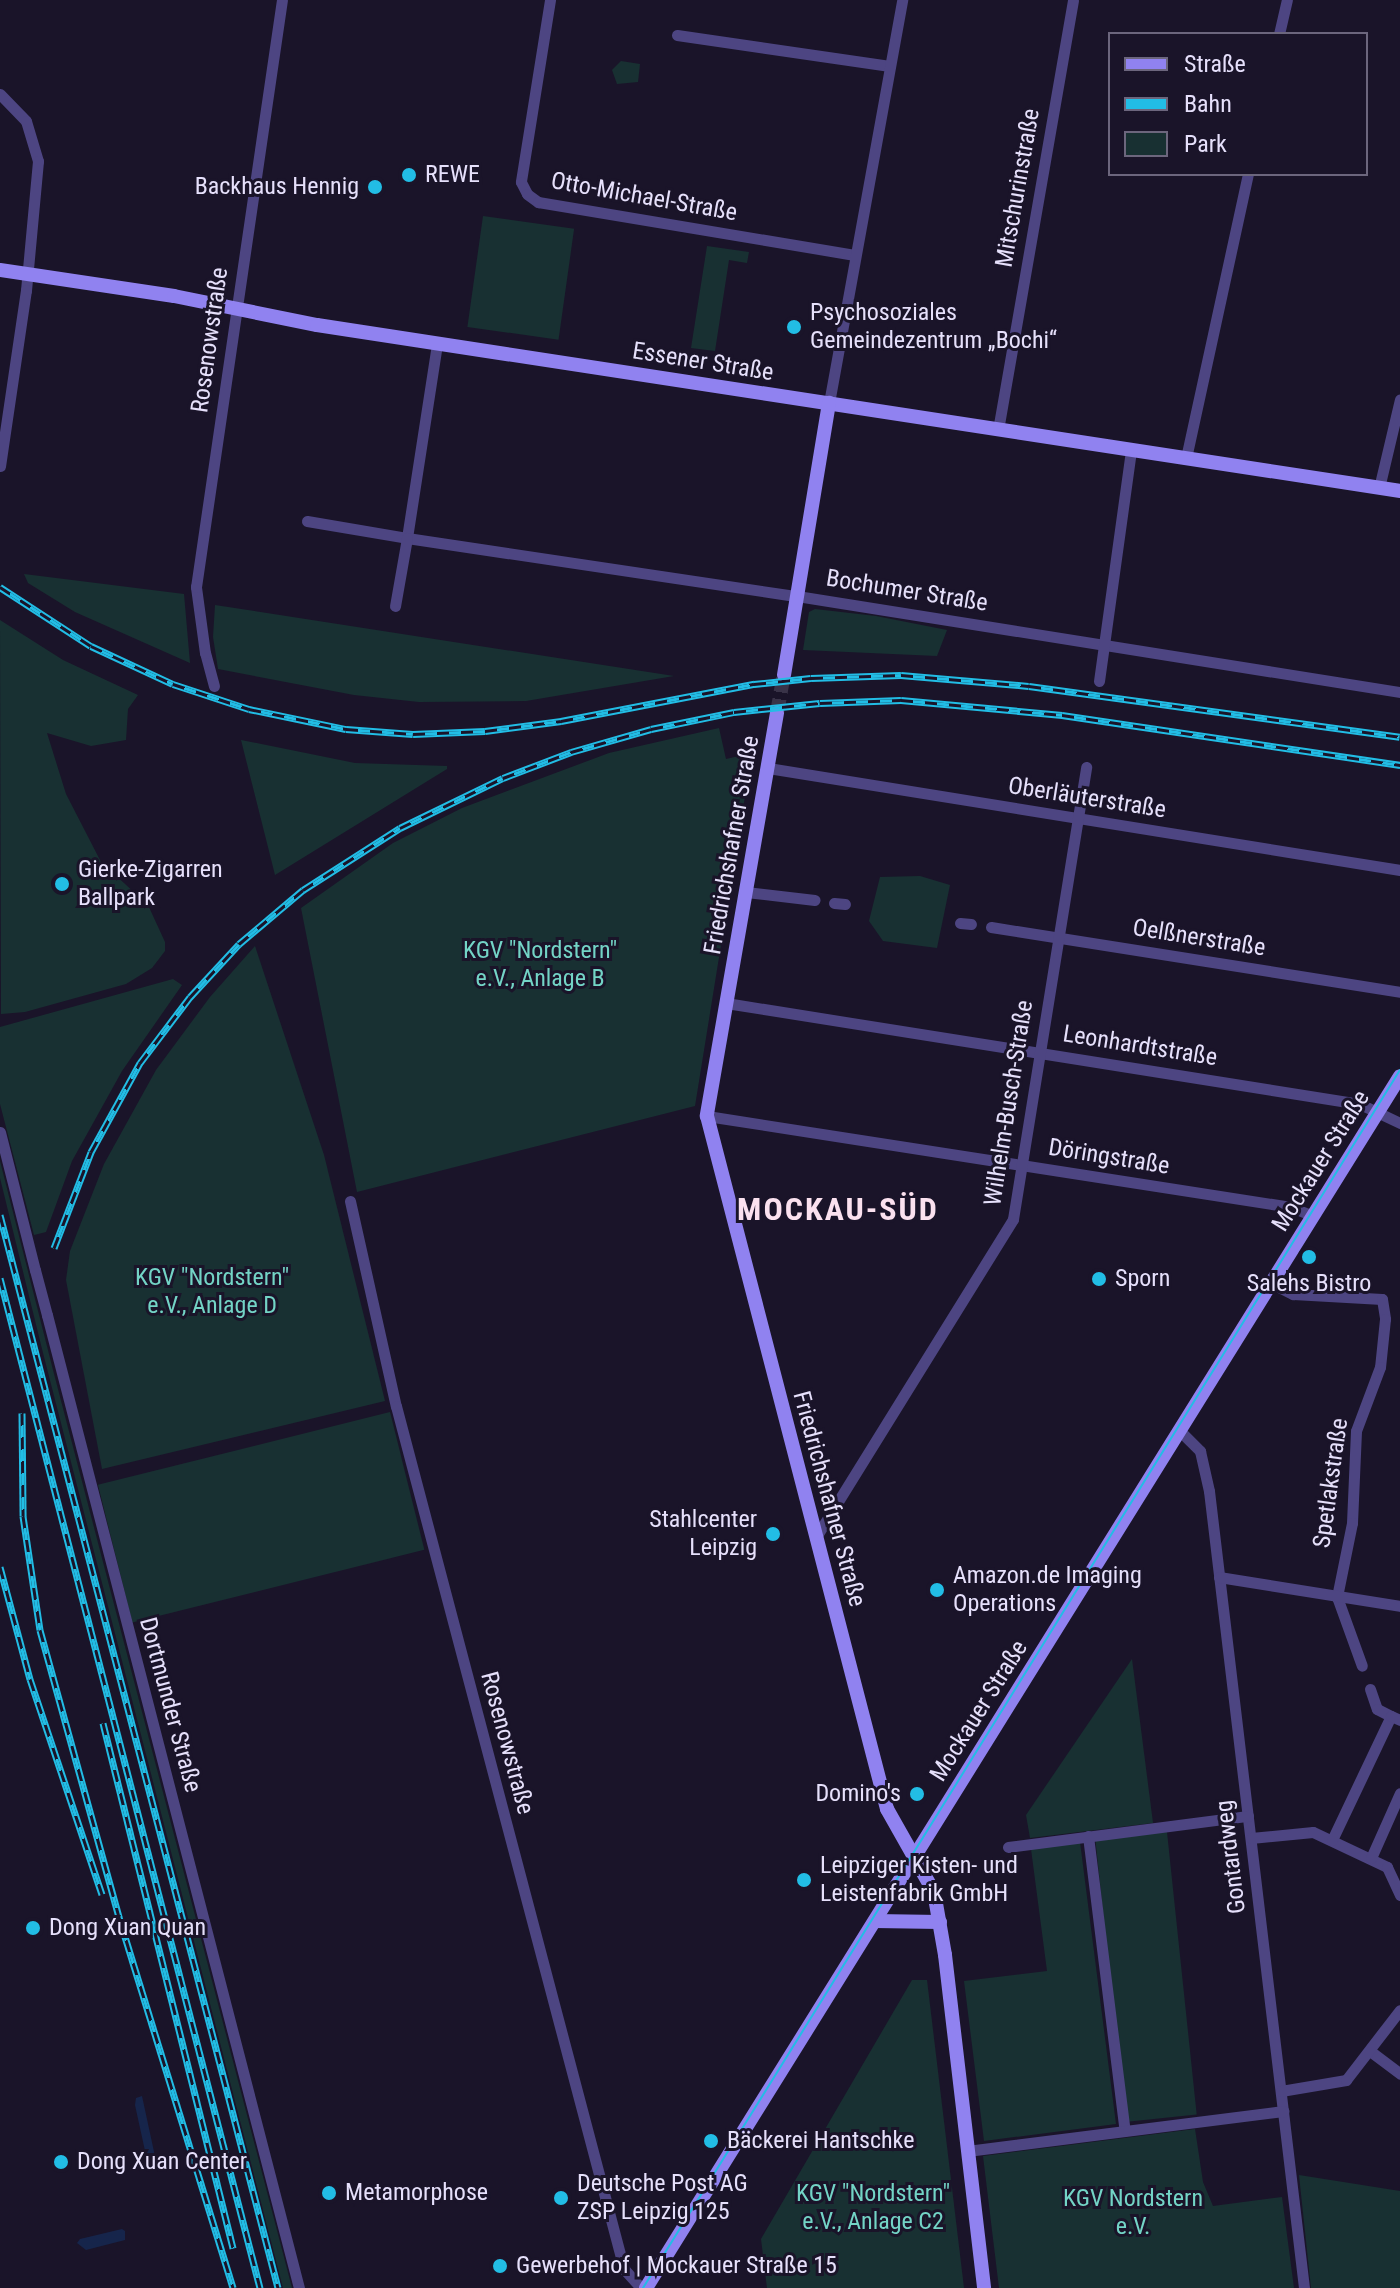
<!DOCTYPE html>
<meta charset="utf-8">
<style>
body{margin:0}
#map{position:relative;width:1400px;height:2288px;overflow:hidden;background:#1a1429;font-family:"Roboto Condensed",sans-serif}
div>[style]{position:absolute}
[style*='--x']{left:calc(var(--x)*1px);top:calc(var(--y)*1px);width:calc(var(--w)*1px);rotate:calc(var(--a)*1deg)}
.green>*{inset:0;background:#183032;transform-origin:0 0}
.water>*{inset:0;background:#16254b}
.secondary-tunnel>*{height:14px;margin-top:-7px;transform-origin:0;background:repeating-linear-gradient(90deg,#393348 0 14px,transparent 0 21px)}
.minor>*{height:11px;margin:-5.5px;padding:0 5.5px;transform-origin:5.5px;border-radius:5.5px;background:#4d4582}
.secondary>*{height:14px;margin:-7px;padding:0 7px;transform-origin:7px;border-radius:7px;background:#9082f0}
.tram>*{height:2px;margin:-1px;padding:0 1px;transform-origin:1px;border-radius:1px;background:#22bde5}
.rail>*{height:7px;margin-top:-3.5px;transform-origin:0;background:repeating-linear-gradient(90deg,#1a1429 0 12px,#22bde5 0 24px);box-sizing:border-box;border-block:2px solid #22bde5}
.minor-bridge>*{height:11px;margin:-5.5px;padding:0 5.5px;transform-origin:5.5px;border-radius:5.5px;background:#4d4582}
.dots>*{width:22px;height:22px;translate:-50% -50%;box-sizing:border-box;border:4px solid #1a1429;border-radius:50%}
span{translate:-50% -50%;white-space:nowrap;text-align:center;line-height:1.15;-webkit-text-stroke:6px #1a1429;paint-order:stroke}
.poi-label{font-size:24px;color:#e6e0fb}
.left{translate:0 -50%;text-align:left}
.right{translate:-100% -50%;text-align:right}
.street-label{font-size:24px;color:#e6e0fb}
.park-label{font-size:24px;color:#73d4c6}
.district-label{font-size:32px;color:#fbe1ef;font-weight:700;letter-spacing:2px}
.legend{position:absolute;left:1108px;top:32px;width:260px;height:144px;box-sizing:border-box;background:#1a1429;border:2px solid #6c667d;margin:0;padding:10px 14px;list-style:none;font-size:24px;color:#e6e0fb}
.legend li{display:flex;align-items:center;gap:16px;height:40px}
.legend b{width:40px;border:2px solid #6c667d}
</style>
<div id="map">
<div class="green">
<i style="clip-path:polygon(621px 61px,640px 64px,638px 82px,617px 84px,612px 70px)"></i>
<i style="left:483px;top:216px;width:92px;height:112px;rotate:8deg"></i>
<i style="clip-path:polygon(707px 246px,749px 252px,747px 263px,729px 260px,715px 351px,691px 348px)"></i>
<i style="clip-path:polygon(24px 574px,184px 594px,190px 663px,75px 612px,28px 583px)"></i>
<i style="clip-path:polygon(215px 605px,674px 676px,526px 701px,419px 702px,354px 695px,218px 669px,213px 637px)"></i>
<i style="clip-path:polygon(815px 609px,876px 616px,947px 630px,937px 656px,803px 650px,809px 612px)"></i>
<i style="clip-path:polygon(0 620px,63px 660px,138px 695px,128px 709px,126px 740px,91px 746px,47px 733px,66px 794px,101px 862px,148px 905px,165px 942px,165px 951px,152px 968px,126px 984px,25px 1012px,1px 1014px)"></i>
<i style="clip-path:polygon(719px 728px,726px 759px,752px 753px,695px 1106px,357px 1192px,301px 908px,393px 843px,462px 808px,609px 753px)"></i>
<i style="clip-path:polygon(241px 740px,355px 763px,447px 766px,447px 769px,275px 875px)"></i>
<i style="clip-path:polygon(920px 876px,950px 885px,937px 948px,883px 941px,869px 921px,880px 877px)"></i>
<i style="clip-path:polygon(255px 946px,324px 1155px,385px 1401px,102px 1469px,66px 1280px,70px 1251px,104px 1164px,156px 1070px,210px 997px)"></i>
<i style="clip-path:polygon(173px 979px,182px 985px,122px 1071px,72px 1161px,46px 1232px,34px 1235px,0 1104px,0 1027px)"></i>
<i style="clip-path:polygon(0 1161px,53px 1370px,292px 2288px,283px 2288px,43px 1353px,0 1178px)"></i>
<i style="left:390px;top:1412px;width:142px;height:301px;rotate:76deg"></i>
<i style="clip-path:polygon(1132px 1659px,1153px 1823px,1030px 1838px,1026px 1815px)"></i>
<i style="left:1167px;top:1832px;width:284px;height:72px;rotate:84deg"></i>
<i style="clip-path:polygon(1080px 1842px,1116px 2124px,984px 2141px,964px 1981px,1047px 1971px,1031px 1849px)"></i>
<i style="clip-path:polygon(912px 1980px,927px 1980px,964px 2288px,767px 2288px,761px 2239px)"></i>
<i style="clip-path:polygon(1195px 2129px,1203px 2182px,1213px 2206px,1282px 2197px,1294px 2288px,999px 2288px,983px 2156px)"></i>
<i style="clip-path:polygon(1299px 2175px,1400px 2191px,1400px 2288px,1311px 2288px)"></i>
</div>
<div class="water">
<i style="clip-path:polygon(142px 2096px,156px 2161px,152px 2167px,147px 2160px,135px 2105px,136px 2098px)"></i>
<i style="clip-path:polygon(122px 2229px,125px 2231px,125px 2240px,86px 2250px,77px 2243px,80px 2239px)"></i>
</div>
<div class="secondary-tunnel">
<i style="--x:777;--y:713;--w:39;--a:-80"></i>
</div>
<div class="minor">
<i style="--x:550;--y:0;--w:184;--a:99.1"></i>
<i style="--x:521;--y:182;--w:13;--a:63"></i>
<i style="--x:527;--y:194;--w:14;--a:36"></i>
<i style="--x:538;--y:202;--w:321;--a:9.5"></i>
<i style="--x:1279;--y:34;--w:35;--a:-77"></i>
<i style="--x:677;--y:35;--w:215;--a:8.3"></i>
<i style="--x:0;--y:94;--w:37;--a:46"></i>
<i style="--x:26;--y:121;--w:42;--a:73.3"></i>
<i style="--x:38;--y:161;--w:130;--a:95.3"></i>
<i style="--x:26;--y:290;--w:178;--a:98.4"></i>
<i style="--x:437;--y:344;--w:196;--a:98.8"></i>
<i style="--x:407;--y:538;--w:394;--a:8.5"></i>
<i style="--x:797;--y:596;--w:611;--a:9.05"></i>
<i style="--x:829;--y:403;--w:410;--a:-79.7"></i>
<i style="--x:998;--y:430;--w:436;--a:-80.1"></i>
<i style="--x:1186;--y:458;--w:291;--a:-77.7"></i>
<i style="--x:1379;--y:488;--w:91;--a:-76.7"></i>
<i style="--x:307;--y:521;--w:101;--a:9.6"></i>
<i style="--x:407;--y:538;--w:69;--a:100"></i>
<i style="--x:1099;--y:681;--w:234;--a:-82.1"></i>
<i style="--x:214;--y:686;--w:34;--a:-105"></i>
<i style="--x:205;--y:653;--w:67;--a:-97.8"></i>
<i style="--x:196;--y:587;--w:593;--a:-81.67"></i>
<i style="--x:768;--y:768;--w:640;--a:9.17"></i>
<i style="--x:746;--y:892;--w:69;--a:6.6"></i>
<i style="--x:834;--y:903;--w:11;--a:5"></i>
<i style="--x:960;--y:923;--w:11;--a:5"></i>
<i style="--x:991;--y:927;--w:414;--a:9"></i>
<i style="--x:726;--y:1003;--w:642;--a:9.05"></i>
<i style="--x:1360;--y:1104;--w:44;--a:25.4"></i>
<i style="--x:707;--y:1116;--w:591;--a:8.86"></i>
<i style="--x:1291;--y:1207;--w:24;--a:22"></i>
<i style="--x:0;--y:1132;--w:142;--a:75.8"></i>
<i style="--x:350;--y:1201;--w:210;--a:77.4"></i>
<i style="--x:396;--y:1406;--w:893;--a:75.2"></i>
<i style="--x:624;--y:2269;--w:25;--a:48"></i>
<i style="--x:1271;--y:1283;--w:25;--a:27"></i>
<i style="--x:1293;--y:1294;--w:89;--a:3.2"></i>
<i style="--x:1382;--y:1299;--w:20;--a:81"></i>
<i style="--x:1385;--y:1319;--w:48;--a:95.9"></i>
<i style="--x:1380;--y:1367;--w:68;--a:110.6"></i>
<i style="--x:1356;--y:1431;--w:92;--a:92.5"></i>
<i style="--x:1352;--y:1523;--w:76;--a:101.5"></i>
<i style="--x:1337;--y:1597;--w:73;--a:70.1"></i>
<i style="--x:47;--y:1315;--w:1005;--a:75.48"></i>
<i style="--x:1179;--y:1430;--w:30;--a:45"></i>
<i style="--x:1200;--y:1451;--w:41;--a:77.3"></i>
<i style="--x:1209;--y:1491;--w:803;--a:83.2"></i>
<i style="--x:816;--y:1537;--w:374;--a:-58.2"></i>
<i style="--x:1013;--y:1219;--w:458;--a:-80.8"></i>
<i style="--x:1219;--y:1577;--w:183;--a:9.1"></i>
<i style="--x:1370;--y:1689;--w:21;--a:71"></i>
<i style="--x:1377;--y:1709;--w:16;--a:27"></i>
<i style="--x:1088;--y:1836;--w:297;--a:82.9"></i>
<i style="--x:1251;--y:1838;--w:62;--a:-5.5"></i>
<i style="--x:1313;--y:1832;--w:82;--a:25.3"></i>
<i style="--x:1387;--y:1867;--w:31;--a:65"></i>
<i style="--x:1332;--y:1840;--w:137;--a:-64.6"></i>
<i style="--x:1391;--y:1716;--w:10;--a:24"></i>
<i style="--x:1008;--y:1847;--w:242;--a:-7.4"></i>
<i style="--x:1371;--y:1858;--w:71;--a:-66"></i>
<i style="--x:1370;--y:2051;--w:38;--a:37"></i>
<i style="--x:1281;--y:2091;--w:66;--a:-9.6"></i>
<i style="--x:1346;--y:2080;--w:88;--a:-52.4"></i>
<i style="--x:967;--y:2151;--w:319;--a:-7.2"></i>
</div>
<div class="secondary">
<i style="--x:0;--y:270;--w:176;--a:8.5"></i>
<i style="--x:174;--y:296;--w:146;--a:11.5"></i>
<i style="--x:317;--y:325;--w:1096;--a:8.71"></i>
<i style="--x:784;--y:675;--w:276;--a:-80.6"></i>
<i style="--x:777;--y:713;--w:409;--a:99.9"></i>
<i style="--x:707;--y:1116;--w:716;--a:75.44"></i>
<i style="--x:887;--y:1809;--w:95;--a:60.5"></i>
<i style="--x:934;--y:1892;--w:64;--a:80.1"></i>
<i style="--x:945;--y:1955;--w:335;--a:83.3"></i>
<i style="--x:875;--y:1921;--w:65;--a:0.9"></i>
<i style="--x:646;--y:2288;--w:1427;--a:-58.11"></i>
</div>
<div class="tram">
<i style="--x:643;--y:2288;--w:1434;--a:-58.14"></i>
</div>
<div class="rail">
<i style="--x:0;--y:587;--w:108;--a:33"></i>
<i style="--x:91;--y:646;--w:90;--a:24.9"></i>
<i style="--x:173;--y:684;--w:80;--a:18.2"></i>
<i style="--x:249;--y:709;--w:99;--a:11.7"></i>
<i style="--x:346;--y:729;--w:67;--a:4.3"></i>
<i style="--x:413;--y:734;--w:72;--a:-2.4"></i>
<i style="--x:485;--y:731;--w:77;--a:-7.5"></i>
<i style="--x:561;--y:721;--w:197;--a:-10.9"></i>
<i style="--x:754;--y:684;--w:57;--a:-6"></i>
<i style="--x:811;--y:678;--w:90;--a:-1.9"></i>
<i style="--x:901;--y:675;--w:128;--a:4.9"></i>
<i style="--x:1029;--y:686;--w:374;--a:7.8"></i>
<i style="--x:0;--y:1215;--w:1108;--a:75.47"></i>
<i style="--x:54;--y:1248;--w:103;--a:-68.9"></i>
<i style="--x:91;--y:1152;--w:102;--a:-61.2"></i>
<i style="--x:140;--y:1063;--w:83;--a:-52.9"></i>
<i style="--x:190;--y:997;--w:72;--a:-47.2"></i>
<i style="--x:239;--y:944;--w:84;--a:-40.2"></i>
<i style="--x:303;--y:890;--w:115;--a:-32.6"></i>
<i style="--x:400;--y:828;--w:114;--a:-25.9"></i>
<i style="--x:503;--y:778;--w:73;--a:-20.9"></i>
<i style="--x:571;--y:752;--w:83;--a:-16"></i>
<i style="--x:651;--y:729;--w:85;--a:-11.6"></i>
<i style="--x:734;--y:712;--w:86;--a:-6"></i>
<i style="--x:820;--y:703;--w:81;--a:-2.1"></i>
<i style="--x:901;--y:700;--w:162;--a:5.3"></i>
<i style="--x:1062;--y:715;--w:342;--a:8.4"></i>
<i style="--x:0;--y:1278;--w:1043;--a:75.56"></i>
<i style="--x:22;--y:1413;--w:103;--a:89.4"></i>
<i style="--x:23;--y:1516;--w:115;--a:81.5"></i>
<i style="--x:40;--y:1630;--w:298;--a:74.6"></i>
<i style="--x:119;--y:1917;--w:388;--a:72.9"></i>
<i style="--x:0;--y:1567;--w:116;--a:75"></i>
<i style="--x:30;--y:1679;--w:227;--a:71.5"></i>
<i style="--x:103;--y:1723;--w:541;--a:76.09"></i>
</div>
<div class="minor-bridge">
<i style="--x:35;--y:1270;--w:47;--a:75.1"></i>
</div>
<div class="dots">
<i style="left:409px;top:175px;background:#22bde5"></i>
<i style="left:375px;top:187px;background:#22bde5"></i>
<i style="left:794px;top:327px;background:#22bde5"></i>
<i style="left:62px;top:884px;background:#22bde5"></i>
<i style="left:1309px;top:1257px;background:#22bde5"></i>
<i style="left:1099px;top:1279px;background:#22bde5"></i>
<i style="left:773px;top:1534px;background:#22bde5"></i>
<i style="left:937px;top:1590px;background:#22bde5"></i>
<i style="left:917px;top:1794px;background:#22bde5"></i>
<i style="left:804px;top:1880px;background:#22bde5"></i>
<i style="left:33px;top:1928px;background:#22bde5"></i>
<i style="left:711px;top:2141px;background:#22bde5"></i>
<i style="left:61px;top:2162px;background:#22bde5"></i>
<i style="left:329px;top:2193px;background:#22bde5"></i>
<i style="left:561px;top:2198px;background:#22bde5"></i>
<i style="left:500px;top:2266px;background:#22bde5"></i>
</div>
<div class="poi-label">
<span class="left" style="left:425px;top:175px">REWE</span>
<span class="right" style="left:359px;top:187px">Backhaus Hennig</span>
<span class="left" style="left:810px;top:327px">Psychosoziales<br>Gemeindezentrum „Bochi“</span>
<span class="left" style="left:78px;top:884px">Gierke-Zigarren<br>Ballpark</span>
<span class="left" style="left:1115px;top:1279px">Sporn</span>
<span style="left:1309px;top:1284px">Salehs Bistro</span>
<span class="right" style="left:757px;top:1534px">Stahlcenter<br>Leipzig</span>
<span class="left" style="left:953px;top:1590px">Amazon.de Imaging<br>Operations</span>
<span class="right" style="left:901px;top:1794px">Domino's</span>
<span class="left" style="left:820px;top:1880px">Leipziger Kisten- und<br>Leistenfabrik GmbH</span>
<span class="left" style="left:49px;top:1928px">Dong Xuan Quan</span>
<span class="left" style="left:727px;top:2141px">Bäckerei Hantschke</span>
<span class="left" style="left:77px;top:2162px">Dong Xuan Center</span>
<span class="left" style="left:577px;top:2198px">Deutsche Post AG<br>ZSP Leipzig 125</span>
<span class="left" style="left:345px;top:2193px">Metamorphose</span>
<span class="left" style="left:516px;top:2266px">Gewerbehof | Mockauer Straße 15</span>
</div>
<div class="street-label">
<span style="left:1018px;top:188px;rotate:-80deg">Mitschurinstraße</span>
<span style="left:644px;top:197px;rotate:10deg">Otto-Michael-Straße</span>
<span style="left:210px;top:340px;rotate:-82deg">Rosenowstraße</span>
<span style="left:703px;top:362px;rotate:9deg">Essener Straße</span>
<span style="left:907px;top:591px;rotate:9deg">Bochumer Straße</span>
<span style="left:1087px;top:798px;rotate:9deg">Oberläuterstraße</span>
<span style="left:732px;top:845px;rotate:-80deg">Friedrichshafner Straße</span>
<span style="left:1199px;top:938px;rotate:9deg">Oelßnerstraße</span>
<span style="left:1140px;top:1046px;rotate:9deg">Leonhardtstraße</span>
<span style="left:1009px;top:1103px;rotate:-81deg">Wilhelm-Busch-Straße</span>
<span style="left:1109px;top:1157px;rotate:9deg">Döringstraße</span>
<span style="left:1321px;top:1161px;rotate:-58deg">Mockauer Straße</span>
<span style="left:1331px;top:1483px;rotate:-82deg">Spetlakstraße</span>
<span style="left:829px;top:1499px;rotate:75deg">Friedrichshafner Straße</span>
<span style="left:170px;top:1705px;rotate:75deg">Dortmunder Straße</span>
<span style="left:979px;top:1711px;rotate:-58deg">Mockauer Straße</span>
<span style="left:507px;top:1743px;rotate:75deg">Rosenowstraße</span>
<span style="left:1231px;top:1857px;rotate:-97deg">Gontardweg</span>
</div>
<div class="park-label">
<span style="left:540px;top:965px">KGV "Nordstern"<br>e.V., Anlage B</span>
<span style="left:212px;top:1292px">KGV "Nordstern"<br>e.V., Anlage D</span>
<span style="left:873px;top:2208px">KGV "Nordstern"<br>e.V., Anlage C2</span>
<span style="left:1133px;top:2213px">KGV Nordstern<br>e.V.</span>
</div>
<div class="district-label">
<span style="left:838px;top:1209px">MOCKAU-SÜD</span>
</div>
<ul class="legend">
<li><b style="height:10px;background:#9082f0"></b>Straße</li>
<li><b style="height:10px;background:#22bde5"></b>Bahn</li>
<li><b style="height:22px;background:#183032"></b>Park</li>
</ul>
</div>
